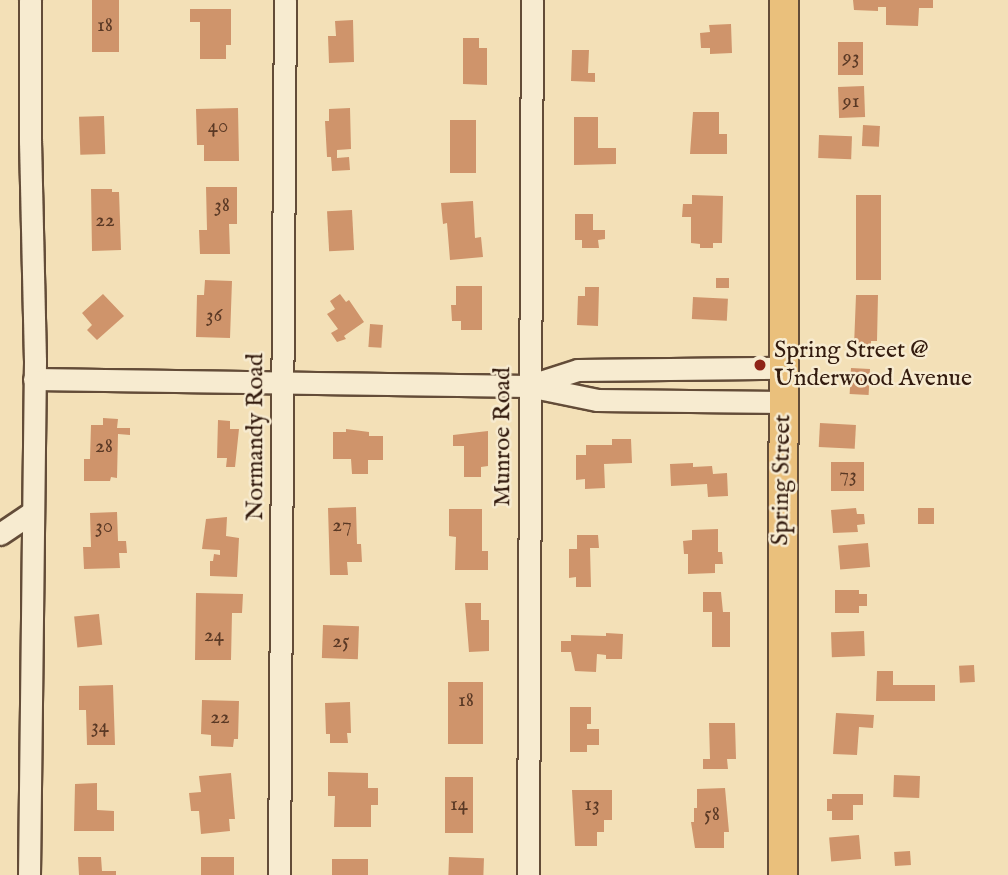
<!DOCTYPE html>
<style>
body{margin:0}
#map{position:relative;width:1008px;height:875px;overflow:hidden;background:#f3e0b7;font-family:"IM FELL English",serif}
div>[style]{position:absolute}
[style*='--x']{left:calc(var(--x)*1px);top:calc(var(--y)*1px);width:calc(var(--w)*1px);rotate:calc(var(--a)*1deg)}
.building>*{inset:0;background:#cf946b;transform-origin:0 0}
.roads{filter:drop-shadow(2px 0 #634c38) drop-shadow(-2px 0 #634c38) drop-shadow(0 2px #634c38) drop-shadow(0 -2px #634c38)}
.minor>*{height:21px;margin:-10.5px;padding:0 10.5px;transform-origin:10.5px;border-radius:10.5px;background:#f7ebd0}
.major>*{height:28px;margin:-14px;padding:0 14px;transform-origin:14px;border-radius:14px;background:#eac07c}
.dots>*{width:19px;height:19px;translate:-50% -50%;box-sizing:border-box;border:4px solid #f7ebd0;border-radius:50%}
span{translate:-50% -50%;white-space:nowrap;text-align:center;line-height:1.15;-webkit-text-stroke:5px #f7ebd0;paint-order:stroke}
.number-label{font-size:21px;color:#5a3925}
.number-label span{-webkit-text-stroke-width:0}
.poi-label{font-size:24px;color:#331b0e}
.left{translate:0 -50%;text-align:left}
.street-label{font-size:24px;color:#331b0e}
</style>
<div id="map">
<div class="building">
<i style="left:92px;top:0;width:27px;height:52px"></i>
<i style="clip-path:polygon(853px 0,933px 0,933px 8px,919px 8px,918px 26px,886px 25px,886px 7px,878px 7px,878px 11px,854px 10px)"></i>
<i style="clip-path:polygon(190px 9px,231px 9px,231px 45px,226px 45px,226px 59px,200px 59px,200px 22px,190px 22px)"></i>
<i style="clip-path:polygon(353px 20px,354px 62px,329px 63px,328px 36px,336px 36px,335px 21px)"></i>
<i style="clip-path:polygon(731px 24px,732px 53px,710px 54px,710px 48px,701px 48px,700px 33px,710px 32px,709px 25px)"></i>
<i style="clip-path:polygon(463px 38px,479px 38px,479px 48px,487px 48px,487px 85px,463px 84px)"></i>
<i style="left:838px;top:42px;width:25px;height:33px"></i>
<i style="clip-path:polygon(572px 50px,589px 50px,588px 73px,595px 73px,595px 82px,571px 81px)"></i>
<i style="left:864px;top:86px;width:31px;height:26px;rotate:88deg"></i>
<i style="clip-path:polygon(238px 108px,239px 161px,204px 161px,204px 145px,197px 145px,196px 109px)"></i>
<i style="clip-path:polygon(350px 108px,351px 149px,337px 150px,337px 158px,349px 157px,350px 170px,332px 171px,331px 157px,327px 157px,325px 121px,329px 121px,329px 109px)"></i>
<i style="clip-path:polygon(693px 112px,719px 112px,719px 134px,727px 134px,727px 154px,690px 154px)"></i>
<i style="left:104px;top:116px;width:38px;height:25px;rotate:88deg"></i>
<i style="clip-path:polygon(574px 117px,598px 117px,598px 148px,616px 148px,616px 164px,574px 165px)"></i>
<i style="left:450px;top:120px;width:26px;height:53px"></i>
<i style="left:863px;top:125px;width:17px;height:21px;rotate:3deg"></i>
<i style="left:819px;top:135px;width:33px;height:23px;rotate:2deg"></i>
<i style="clip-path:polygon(206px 187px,237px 187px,237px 224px,229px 224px,230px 254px,200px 254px,199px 230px,207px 230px)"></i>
<i style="clip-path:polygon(91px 189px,112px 189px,112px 192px,119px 192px,121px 250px,92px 251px)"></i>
<i style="clip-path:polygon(692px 195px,723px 196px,722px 243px,713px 243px,713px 248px,700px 248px,700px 244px,691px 243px,691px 217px,682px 217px,683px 204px,692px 204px)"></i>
<i style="left:856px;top:195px;width:25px;height:85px"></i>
<i style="clip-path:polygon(473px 201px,475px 238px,481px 237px,483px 257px,450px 260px,447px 223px,443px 224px,441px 203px)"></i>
<i style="left:352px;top:210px;width:40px;height:25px;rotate:87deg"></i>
<i style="clip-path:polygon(575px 214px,593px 214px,593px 230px,605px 230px,605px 239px,598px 240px,599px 248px,582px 248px,582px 240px,575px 240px)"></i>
<i style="left:716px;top:278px;width:13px;height:10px"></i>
<i style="clip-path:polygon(205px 280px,232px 281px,230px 338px,196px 337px,197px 295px,204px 295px)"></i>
<i style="clip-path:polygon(456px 286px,482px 286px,482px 330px,461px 330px,461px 321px,452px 321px,451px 305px,456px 305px)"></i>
<i style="clip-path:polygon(585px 287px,599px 287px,598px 326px,577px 325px,578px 296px,585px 296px)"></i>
<i style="clip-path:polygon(103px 294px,124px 316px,97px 340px,87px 330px,92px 325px,82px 313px)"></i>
<i style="clip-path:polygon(340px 294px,346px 302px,349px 300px,364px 322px,344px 336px,346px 339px,337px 342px,331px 333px,338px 329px,327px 314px,335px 309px,330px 301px)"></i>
<i style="clip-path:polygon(856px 295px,878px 295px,877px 341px,871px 341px,871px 347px,854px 346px)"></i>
<i style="left:693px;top:297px;width:35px;height:22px;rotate:3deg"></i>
<i style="left:370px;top:324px;width:13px;height:23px;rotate:4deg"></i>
<i style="left:851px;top:368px;width:19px;height:26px;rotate:3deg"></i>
<i style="clip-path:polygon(103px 418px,118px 419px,117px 428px,130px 428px,130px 435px,118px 434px,117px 478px,111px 477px,110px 481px,84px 481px,84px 459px,90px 459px,91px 425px,103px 425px)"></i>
<i style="clip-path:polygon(218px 420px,230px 421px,230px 429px,239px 429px,235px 467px,226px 467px,227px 458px,217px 458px)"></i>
<i style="left:820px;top:423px;width:36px;height:24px;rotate:3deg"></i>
<i style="clip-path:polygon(346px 429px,369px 432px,369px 436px,383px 436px,383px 460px,368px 460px,368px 474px,352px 474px,351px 459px,333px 459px,333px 432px,346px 432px)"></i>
<i style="clip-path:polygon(488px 431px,488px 466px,481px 467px,481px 477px,464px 477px,464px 446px,453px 446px,453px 435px)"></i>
<i style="clip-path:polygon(612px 439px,631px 439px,632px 463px,604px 464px,605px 488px,585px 489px,585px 479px,576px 480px,576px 455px,586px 455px,586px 445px,612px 445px)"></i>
<i style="left:831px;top:462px;width:33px;height:29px"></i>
<i style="clip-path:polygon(693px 463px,693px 467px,712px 466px,713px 474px,727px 473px,728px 496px,708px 497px,707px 484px,671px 486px,670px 464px)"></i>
<i style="clip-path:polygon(356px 507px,357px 544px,361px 544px,362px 562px,347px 562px,348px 575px,330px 575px,328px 508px)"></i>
<i style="clip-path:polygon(856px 508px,857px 514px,864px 514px,865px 524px,857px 525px,858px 532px,833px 533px,831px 510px)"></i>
<i style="left:918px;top:508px;width:16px;height:16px"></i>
<i style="clip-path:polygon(449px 509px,482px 509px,482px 551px,488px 551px,488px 570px,455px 570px,456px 537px,449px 536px)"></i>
<i style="clip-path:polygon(117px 512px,118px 541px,126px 541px,127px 553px,119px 553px,120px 568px,84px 569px,83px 547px,91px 547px,90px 513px)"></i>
<i style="clip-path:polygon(227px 517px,226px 536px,239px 538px,237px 577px,210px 576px,210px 561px,213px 561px,214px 554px,220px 555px,220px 550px,202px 549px,206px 519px)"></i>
<i style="clip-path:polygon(718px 529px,718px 552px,722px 552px,723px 564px,715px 564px,715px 573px,688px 574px,688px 554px,684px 554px,683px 541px,692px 540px,692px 530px)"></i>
<i style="clip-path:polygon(577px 535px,598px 535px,599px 548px,590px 548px,591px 587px,576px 587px,576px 577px,569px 578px,569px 549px,577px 549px)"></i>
<i style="left:868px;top:543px;width:24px;height:30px;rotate:85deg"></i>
<i style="clip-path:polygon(835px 590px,859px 590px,859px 594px,867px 594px,867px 606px,859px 606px,859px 613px,835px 613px)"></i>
<i style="clip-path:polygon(703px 592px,721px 592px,723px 612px,730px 612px,730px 647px,712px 647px,712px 612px,703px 612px)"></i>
<i style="clip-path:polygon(196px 593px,243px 594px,242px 613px,232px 613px,231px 660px,195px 660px)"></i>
<i style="clip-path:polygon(465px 603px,481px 603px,481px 620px,489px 620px,489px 651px,469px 652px)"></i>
<i style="left:99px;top:614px;width:31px;height:25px;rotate:84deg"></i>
<i style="left:323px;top:625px;width:36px;height:33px;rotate:2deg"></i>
<i style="left:864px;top:631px;width:25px;height:33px;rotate:88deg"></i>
<i style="clip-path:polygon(606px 633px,623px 634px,622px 659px,606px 659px,606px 655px,597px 654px,596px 672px,575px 671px,571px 652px,561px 652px,561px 641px,571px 641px,571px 635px,606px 636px)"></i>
<i style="left:974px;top:665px;width:17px;height:15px;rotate:87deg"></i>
<i style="clip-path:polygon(877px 671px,893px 671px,893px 685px,935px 685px,935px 701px,876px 701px)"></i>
<i style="left:448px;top:682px;width:35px;height:62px"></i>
<i style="clip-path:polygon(113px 685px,115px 745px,87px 745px,86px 710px,79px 710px,79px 686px)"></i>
<i style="clip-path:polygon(202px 700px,239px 701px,238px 739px,234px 739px,233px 747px,211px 746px,211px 735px,201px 734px)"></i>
<i style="clip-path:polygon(350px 702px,351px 733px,347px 733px,348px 743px,330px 743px,330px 734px,326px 734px,325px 703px)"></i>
<i style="clip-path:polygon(570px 707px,591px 707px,591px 724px,587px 724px,587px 729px,599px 729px,599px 745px,587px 745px,587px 752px,570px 752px)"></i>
<i style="clip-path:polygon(836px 713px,874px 715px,873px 728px,859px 727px,857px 755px,833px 754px)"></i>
<i style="clip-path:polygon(709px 723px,735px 723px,736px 759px,727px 759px,728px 769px,703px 769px,703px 759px,710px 759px)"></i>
<i style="clip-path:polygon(328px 772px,368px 773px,368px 788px,378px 788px,378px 805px,371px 805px,371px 827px,334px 827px,335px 796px,328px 796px)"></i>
<i style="clip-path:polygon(231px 773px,235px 819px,229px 819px,230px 831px,201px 834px,199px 811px,191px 811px,189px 793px,201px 792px,199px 776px)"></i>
<i style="left:894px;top:775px;width:26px;height:22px;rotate:2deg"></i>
<i style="left:445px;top:777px;width:28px;height:56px"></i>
<i style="clip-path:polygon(97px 783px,97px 810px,114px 811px,114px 831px,74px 831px,75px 784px)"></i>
<i style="clip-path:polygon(725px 788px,729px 832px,724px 832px,724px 848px,695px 848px,691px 822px,694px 822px,694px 808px,697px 808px,697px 789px)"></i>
<i style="clip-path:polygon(572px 790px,612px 790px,612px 820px,604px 820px,604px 832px,597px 832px,597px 846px,575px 846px)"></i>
<i style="clip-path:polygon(832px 794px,863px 794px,863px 805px,853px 805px,853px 820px,832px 820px,832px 811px,827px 811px,827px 799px,832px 799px)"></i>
<i style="left:859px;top:835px;width:24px;height:30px;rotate:85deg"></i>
<i style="left:910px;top:851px;width:14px;height:16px;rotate:86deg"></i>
<i style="clip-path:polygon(78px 857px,101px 857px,102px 871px,116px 871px,116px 875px,79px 875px)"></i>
<i style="left:201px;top:857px;width:33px;height:18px"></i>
<i style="left:449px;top:857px;width:35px;height:18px;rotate:2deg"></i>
<i style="left:332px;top:859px;width:36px;height:16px"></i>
</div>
<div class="roads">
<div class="minor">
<i style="--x:34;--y:379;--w:495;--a:0.8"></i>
<i style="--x:529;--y:386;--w:69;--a:11.6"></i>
<i style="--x:597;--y:400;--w:186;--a:0.6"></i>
<i style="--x:531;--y:385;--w:49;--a:-17.7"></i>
<i style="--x:578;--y:370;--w:206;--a:-0.6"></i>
<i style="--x:0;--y:534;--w:37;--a:-34"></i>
<i style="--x:29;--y:875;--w:514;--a:-89.33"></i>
<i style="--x:35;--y:361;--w:220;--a:-91.3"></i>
<i style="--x:30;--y:141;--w:141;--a:-90"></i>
<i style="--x:279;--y:875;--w:875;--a:-89.61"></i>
<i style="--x:528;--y:875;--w:875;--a:-89.74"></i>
</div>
<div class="major">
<i style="--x:783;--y:875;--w:875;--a:-89.93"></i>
</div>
</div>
<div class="dots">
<i style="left:760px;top:365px;background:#8f2418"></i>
</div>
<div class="number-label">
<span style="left:105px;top:26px">18</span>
<span style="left:851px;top:58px">93</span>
<span style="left:851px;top:102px">91</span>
<span style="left:218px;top:127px">40</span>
<span style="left:222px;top:206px">38</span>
<span style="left:105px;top:221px">22</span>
<span style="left:214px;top:316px">36</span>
<span style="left:104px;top:447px">28</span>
<span style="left:848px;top:476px">73</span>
<span style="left:342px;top:526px">27</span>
<span style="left:104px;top:527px">30</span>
<span style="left:214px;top:636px">24</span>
<span style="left:341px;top:642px">25</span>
<span style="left:466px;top:701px">18</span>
<span style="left:220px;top:718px">22</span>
<span style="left:100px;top:727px">34</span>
<span style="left:459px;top:805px">14</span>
<span style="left:592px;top:805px">13</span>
<span style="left:712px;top:815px">58</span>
</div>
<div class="poi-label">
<span class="left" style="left:774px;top:365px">Spring Street @<br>Underwood Avenue</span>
</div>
<div class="street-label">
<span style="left:256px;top:437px;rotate:-90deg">Normandy Road</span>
<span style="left:503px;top:437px;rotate:-90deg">Munroe Road</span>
<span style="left:782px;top:480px;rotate:-89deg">Spring Street</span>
</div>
</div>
